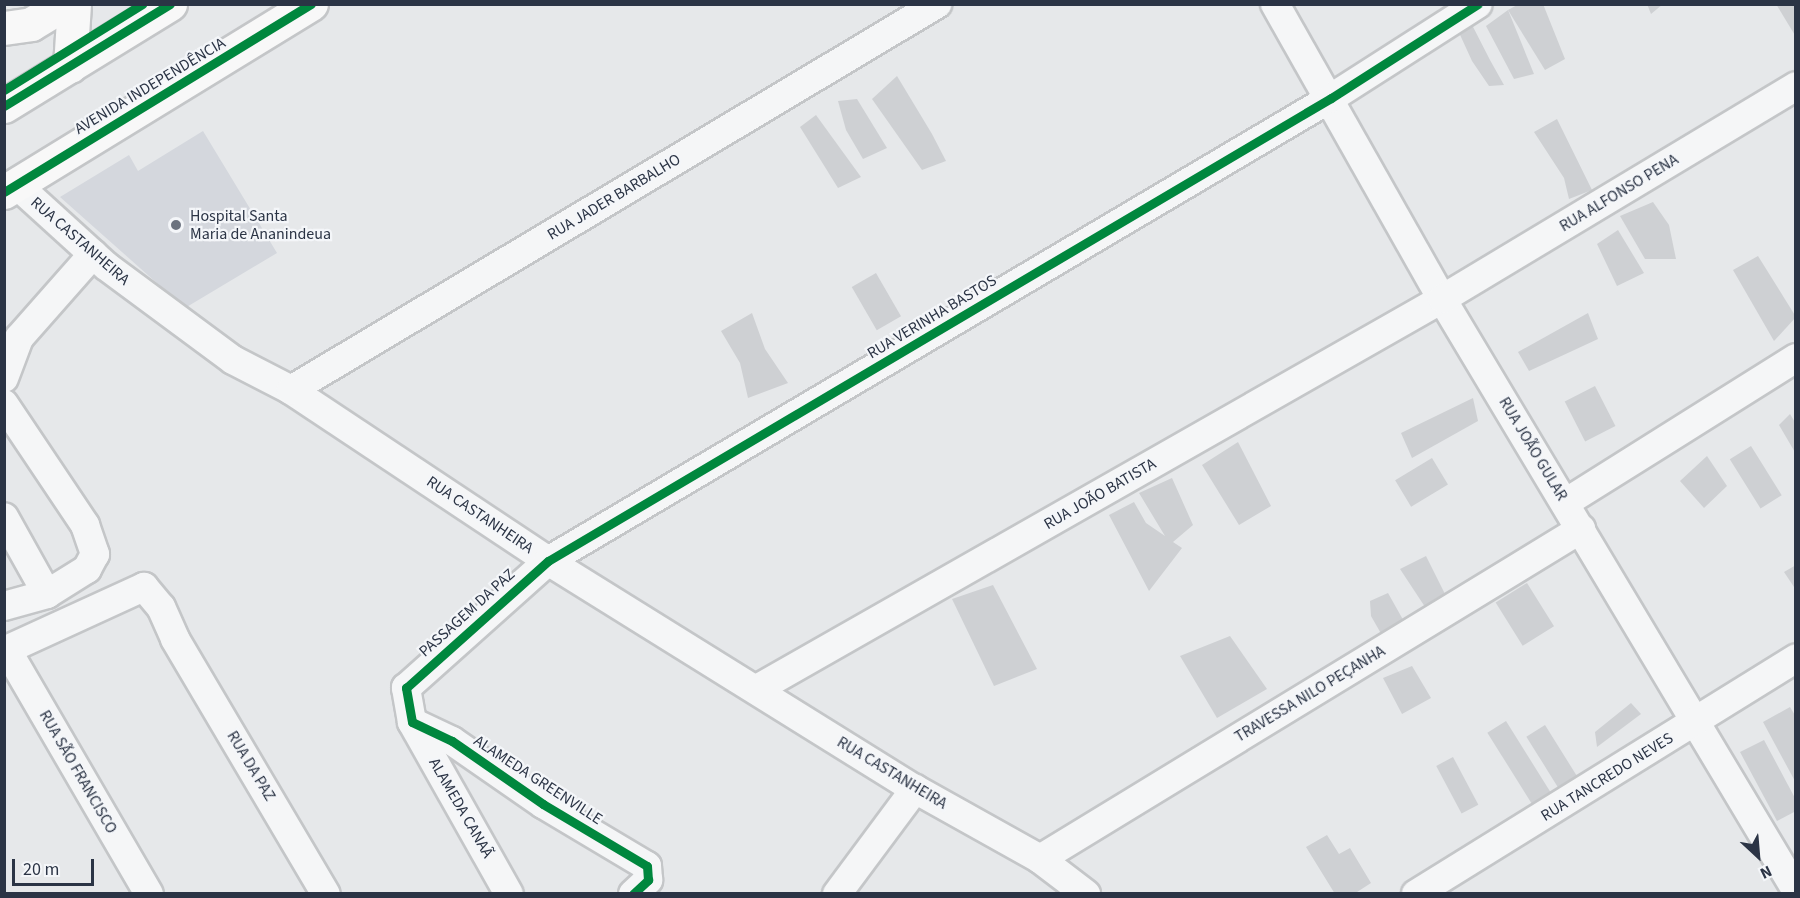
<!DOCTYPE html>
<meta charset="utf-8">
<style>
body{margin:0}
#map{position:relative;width:1800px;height:898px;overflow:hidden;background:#e6e8ea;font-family:"Source Sans 3",sans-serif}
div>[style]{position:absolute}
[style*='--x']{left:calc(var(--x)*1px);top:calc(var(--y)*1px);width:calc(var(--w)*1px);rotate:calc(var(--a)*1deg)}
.built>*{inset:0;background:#d4d7dd}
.building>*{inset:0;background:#ced0d3;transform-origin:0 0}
.roads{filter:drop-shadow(2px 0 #c4c6c8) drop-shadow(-2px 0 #c4c6c8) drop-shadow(0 2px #c4c6c8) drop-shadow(0 -2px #c4c6c8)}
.minor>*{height:28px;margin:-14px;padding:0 14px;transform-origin:14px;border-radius:14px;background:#f5f6f7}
.major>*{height:33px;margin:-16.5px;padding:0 16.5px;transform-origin:16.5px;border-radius:16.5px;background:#f8f8f8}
.cycleway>*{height:9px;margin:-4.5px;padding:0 4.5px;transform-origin:4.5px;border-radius:4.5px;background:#00873e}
.dots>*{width:16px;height:16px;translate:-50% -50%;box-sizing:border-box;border:3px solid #f4f6f9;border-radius:50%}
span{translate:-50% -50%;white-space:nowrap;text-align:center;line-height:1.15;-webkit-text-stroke:4.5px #f4f6f9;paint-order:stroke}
.street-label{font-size:16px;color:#2b3445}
.poi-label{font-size:16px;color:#2b3445}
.left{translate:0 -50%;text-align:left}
.frame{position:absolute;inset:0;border:6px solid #2b3445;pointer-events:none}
.north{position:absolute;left:1728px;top:826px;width:60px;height:60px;-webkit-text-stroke:4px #f4f6f9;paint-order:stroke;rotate:154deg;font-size:16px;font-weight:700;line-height:24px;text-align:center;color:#2b3445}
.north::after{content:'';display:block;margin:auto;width:21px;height:27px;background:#2b3445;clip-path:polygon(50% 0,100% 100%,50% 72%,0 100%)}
.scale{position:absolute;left:12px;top:859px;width:82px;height:27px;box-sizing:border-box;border:3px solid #2b3445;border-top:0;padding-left:8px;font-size:18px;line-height:21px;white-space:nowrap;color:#2b3445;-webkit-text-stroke:4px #f4f6f9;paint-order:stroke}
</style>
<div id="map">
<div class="built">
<i style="clip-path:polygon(203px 131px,277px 253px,185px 308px,60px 197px,129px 155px,138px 171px)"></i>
</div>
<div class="building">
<i style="clip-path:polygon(1519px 4px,1543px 4px,1565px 59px,1545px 70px,1508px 10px)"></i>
<i style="clip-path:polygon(1647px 4px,1663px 4px,1651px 14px)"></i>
<i style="clip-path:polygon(1776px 4px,1796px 4px,1796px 37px)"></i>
<i style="clip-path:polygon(1508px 10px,1534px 74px,1514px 79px,1486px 26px)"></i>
<i style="clip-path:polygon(1469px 19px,1490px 60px,1504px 85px,1489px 86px,1472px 61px,1456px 26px)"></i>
<i style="clip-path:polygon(897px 76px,932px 134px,946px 161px,922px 170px,872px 99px)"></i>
<i style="clip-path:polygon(857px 99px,887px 148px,863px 159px,846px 130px,838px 101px)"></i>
<i style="clip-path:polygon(816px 115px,861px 177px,838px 188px,800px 127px)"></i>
<i style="clip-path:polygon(1557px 119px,1592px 190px,1569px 199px,1564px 178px,1534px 132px)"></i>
<i style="clip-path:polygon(1653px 202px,1669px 225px,1676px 259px,1645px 259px,1620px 216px)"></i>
<i style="clip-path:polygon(1618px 230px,1644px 273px,1617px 286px,1597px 244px)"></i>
<i style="clip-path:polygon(1758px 256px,1796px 317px,1774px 341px,1733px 270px)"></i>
<i style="left:876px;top:273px;width:50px;height:28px;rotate:60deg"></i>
<i style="clip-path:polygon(752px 313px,765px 349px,788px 383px,748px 398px,740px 363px,721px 331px)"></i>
<i style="clip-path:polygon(1588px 313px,1598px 339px,1529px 371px,1518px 352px)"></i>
<i style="left:1595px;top:386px;width:45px;height:34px;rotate:63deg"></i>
<i style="clip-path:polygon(1473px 398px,1478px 421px,1412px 458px,1401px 433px)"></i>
<i style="clip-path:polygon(1790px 414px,1796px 424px,1796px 454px,1779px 425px)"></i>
<i style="clip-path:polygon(1238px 442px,1271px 506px,1239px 525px,1202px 465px)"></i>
<i style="left:1751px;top:446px;width:58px;height:25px;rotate:58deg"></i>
<i style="clip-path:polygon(1707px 456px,1727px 486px,1704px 508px,1680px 481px)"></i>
<i style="left:1432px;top:458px;width:31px;height:43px;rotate:59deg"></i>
<i style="clip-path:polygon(1172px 478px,1193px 525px,1173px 542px,1182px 548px,1149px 591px,1109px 515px,1134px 502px,1146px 523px,1165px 536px,1139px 493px)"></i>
<i style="clip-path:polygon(1426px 556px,1448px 600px,1429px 613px,1400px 569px)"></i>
<i style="clip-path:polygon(1796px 565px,1796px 590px,1784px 572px)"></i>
<i style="left:1527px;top:583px;width:51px;height:37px;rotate:58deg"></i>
<i style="clip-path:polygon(993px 585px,1037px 669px,994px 686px,952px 599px)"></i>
<i style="clip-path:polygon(1388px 593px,1406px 625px,1383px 637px,1371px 616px,1370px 601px)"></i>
<i style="clip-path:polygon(1230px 636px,1267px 689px,1217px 718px,1180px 656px)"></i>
<i style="clip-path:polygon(1412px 666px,1431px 698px,1402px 714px,1383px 678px)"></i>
<i style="clip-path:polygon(1631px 703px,1641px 714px,1597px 747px,1595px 732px)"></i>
<i style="clip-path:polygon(1790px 707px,1796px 717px,1796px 783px,1763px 722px)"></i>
<i style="left:1506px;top:721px;width:85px;height:22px;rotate:58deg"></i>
<i style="left:1545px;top:725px;width:61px;height:22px;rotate:58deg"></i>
<i style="clip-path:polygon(1764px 740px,1796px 800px,1796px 811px,1777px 821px,1740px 752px)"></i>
<i style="left:1453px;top:757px;width:54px;height:19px;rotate:62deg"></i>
<i style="clip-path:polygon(1327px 835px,1339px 854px,1350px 848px,1371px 883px,1354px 894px,1335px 894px,1306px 847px)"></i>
</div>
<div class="roads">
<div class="minor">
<i style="--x:1275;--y:4;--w:339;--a:60.5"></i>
<i style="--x:1442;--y:299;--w:689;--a:59.08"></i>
<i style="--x:17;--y:185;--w:120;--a:42.3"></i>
<i style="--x:106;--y:266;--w:158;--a:36.5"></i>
<i style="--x:233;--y:360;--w:65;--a:27.3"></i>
<i style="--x:291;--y:390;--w:309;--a:33.6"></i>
<i style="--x:548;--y:561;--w:432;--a:31.9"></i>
<i style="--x:915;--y:789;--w:143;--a:29.2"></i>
<i style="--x:1040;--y:859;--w:58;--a:37.3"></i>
<i style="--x:4;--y:378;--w:43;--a:-69.4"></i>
<i style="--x:19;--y:338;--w:112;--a:-48.6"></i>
<i style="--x:291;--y:390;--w:753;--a:-30.86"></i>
<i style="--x:4;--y:404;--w:146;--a:56.2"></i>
<i style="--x:85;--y:525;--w:31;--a:71"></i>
<i style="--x:95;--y:554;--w:17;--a:118"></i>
<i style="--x:87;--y:569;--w:47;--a:148"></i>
<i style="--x:47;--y:594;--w:88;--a:-119.2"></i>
<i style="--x:1565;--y:503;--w:273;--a:-32.1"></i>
<i style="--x:4;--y:606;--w:45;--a:-15.6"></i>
<i style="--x:7;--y:650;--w:282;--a:59.8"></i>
<i style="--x:4;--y:651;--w:154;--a:-24.6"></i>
<i style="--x:144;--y:587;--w:26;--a:50"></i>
<i style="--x:161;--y:607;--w:35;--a:66"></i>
<i style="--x:175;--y:639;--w:296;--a:59.4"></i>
<i style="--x:757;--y:689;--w:788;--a:-29.65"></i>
<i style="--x:1442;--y:299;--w:413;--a:-31"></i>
<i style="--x:412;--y:722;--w:197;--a:60.6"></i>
<i style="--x:1040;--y:859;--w:634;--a:-31.38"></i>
<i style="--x:633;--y:894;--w:21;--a:-43"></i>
<i style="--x:648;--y:880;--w:14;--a:-94"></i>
<i style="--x:647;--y:866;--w:121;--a:-149.2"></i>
<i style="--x:543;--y:804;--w:111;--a:-145.3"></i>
<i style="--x:452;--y:741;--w:44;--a:-154.6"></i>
<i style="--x:412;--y:722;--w:35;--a:-100"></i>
<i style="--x:406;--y:688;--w:191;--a:-41.8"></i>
<i style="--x:548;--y:561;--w:910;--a:-30.6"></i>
<i style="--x:1331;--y:98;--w:174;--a:-32.6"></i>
<i style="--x:837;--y:894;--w:131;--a:-53.4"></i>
<i style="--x:1416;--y:894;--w:447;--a:-31.8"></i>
</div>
<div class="major">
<i style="--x:4;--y:28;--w:27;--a:-8"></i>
<i style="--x:31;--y:24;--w:39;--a:-31"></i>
<i style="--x:70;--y:66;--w:62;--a:-86.3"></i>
<i style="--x:4;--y:106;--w:195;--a:-31.6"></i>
<i style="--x:4;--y:192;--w:360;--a:-31.5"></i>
</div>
</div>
<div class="cycleway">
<i style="--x:4;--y:90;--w:163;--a:-31.9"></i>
<i style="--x:4;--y:106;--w:195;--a:-31.6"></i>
<i style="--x:4;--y:192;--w:360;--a:-31.5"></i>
<i style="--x:633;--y:894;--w:21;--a:-43"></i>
<i style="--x:648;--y:880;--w:14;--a:-94"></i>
<i style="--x:647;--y:866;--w:121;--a:-149.2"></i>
<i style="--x:543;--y:804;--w:111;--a:-145.3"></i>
<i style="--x:452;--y:741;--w:44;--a:-154.6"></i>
<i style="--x:412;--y:722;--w:35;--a:-100"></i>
<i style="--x:406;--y:688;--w:191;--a:-41.8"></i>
<i style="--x:548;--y:561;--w:910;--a:-30.6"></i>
<i style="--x:1331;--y:98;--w:174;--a:-32.6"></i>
</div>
<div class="dots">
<i style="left:176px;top:225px;background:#6c737f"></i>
</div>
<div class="street-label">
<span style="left:150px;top:86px;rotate:-31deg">AVENIDA INDEPENDÊNCIA</span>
<span style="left:1619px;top:193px;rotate:-31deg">RUA ALFONSO PENA</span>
<span style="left:614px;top:197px;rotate:-31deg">RUA JADER BARBALHO</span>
<span style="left:80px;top:241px;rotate:41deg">RUA CASTANHEIRA</span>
<span style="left:932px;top:317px;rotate:-31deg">RUA VERINHA BASTOS</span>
<span style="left:1533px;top:449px;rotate:59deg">RUA JOÃO GULAR</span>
<span style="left:1100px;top:494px;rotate:-30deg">RUA JOÃO BATISTA</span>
<span style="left:480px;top:515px;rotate:34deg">RUA CASTANHEIRA</span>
<span style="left:467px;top:613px;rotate:-42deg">PASSAGEM DA PAZ</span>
<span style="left:1310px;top:694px;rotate:-31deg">TRAVESSA NILO PEÇANHA</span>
<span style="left:251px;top:766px;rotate:59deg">RUA DA PAZ</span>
<span style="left:78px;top:772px;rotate:60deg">RUA SÃO FRANCISCO</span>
<span style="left:892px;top:773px;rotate:31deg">RUA CASTANHEIRA</span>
<span style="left:1607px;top:777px;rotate:-32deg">RUA TANCREDO NEVES</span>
<span style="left:538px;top:780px;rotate:33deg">ALAMEDA GREENVILLE</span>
<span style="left:461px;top:808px;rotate:60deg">ALAMEDA CANAÃ</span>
</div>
<div class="poi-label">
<span class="left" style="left:190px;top:225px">Hospital Santa<br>Maria de Ananindeua</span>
</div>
<div class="frame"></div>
<div class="north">N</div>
<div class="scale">20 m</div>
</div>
